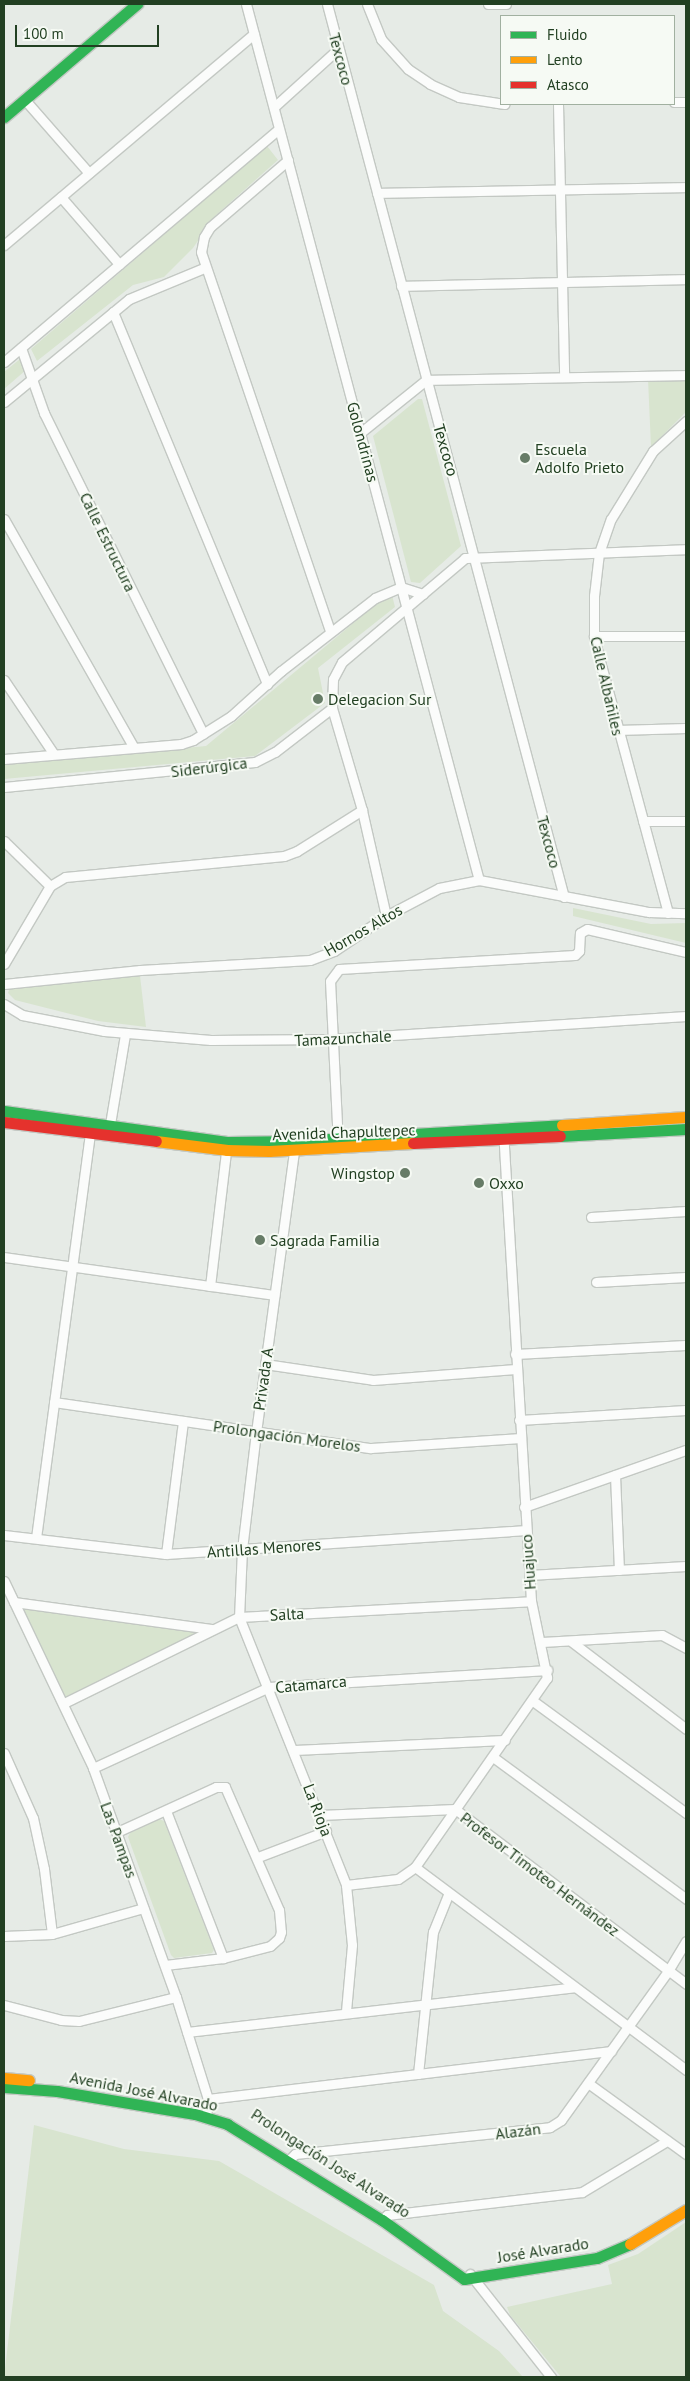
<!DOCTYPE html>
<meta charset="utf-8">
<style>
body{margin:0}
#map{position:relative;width:690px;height:2381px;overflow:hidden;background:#e6ebe6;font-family:"PT Sans",sans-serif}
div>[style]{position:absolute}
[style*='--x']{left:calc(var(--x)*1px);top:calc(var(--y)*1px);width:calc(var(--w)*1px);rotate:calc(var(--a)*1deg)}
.green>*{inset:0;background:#d8e4cf}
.roads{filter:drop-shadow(1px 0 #c3c8c3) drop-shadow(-1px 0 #c3c8c3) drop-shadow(0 1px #c3c8c3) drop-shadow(0 -1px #c3c8c3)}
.street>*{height:9px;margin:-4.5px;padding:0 4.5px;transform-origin:4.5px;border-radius:4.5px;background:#fbfcfb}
.fast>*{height:11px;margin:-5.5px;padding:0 5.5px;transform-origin:5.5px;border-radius:5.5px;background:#30b455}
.slow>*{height:11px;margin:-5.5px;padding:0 5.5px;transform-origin:5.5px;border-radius:5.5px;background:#ff9f0a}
.jam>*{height:11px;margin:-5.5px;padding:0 5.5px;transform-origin:5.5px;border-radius:5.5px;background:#e5322d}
.dots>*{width:14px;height:14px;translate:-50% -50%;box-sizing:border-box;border:2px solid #f6faf4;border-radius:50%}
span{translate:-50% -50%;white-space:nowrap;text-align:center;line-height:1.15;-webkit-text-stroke:4px #f6faf4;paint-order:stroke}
.street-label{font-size:16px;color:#224022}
.poi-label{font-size:16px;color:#224022}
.left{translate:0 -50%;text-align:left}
.right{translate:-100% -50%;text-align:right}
.frame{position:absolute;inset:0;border:5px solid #224022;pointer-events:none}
.legend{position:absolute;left:500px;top:15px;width:175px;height:90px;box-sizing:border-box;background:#f6faf4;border:1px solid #a1b0a0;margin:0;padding:6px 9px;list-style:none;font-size:15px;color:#224022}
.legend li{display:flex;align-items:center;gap:10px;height:25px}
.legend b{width:25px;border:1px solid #a1b0a0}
.scale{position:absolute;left:15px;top:25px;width:144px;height:22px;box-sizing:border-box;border:2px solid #224022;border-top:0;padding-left:6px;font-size:15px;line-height:18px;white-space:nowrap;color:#224022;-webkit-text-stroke:4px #f6faf4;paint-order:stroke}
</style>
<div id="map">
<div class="green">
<i style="clip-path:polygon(267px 146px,278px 160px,215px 216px,193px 248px,164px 277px,133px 285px,37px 361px,31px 349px)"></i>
<i style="clip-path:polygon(20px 359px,26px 370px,4px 389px,4px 372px)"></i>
<i style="clip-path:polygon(648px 379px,686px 381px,686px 412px,651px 447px)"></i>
<i style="clip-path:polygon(418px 399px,422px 399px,461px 546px,420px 583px,411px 582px,373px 436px)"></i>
<i style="clip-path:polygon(387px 595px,392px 595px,395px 607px,318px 668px,325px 703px,255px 756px,4px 779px,4px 765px,206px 746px)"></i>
<i style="clip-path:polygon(573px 908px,651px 924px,686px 923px,686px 943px,573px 916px)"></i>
<i style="clip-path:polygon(140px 976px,146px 1027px,98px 1021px,15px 1000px,8px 993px,10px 987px,20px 983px)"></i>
<i style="clip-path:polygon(14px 1602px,211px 1629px,64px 1703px)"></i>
<i style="clip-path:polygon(159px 1819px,164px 1821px,214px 1950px,212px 1953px,174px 1958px,171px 1955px,128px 1837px,130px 1833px)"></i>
<i style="clip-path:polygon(34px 2125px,124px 2149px,219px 2161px,434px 2285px,443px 2311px,499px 2351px,523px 2377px,4px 2377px)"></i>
<i style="clip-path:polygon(686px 2222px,686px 2377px,561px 2377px,510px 2315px,507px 2307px,612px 2284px,608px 2265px,638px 2254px)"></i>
</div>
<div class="roads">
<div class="street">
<i style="--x:246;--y:4;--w:906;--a:75.11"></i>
<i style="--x:327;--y:4;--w:924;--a:75.14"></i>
<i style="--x:367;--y:4;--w:38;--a:68"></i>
<i style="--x:381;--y:39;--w:40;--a:48"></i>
<i style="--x:408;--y:69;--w:27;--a:34"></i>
<i style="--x:430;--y:84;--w:32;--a:24"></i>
<i style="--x:459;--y:97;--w:46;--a:8.8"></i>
<i style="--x:488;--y:4;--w:18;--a:0"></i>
<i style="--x:25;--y:100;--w:97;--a:48.8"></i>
<i style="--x:674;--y:102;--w:12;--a:0"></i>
<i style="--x:558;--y:104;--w:273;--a:88.7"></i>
<i style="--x:274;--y:107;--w:86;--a:-42.2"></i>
<i style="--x:288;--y:160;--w:103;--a:139.3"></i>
<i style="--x:210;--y:227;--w:12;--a:121"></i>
<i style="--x:204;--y:237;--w:15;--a:101"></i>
<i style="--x:201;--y:252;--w:400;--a:71.2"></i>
<i style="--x:377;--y:193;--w:309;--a:-1.1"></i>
<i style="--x:61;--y:197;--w:89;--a:49.1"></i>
<i style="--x:4;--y:245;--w:327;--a:-40.2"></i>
<i style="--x:401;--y:286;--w:285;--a:-1.4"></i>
<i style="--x:113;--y:312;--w:403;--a:67.5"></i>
<i style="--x:21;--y:348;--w:69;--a:70.5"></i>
<i style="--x:44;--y:413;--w:358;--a:63.6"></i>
<i style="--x:4;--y:362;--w:360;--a:-40.3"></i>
<i style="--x:4;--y:402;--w:162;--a:-39.5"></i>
<i style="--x:129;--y:299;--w:81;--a:-22.5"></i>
<i style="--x:360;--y:433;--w:85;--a:-38.8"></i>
<i style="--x:426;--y:380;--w:260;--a:-1.1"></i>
<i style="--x:4;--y:519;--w:263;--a:60.4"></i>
<i style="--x:594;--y:636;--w:92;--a:0"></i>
<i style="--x:4;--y:680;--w:88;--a:56.1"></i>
<i style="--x:617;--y:730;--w:69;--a:-1.7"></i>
<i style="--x:4;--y:759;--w:178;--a:-4.8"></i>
<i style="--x:181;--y:744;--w:13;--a:-18"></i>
<i style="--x:193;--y:740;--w:45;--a:-32.3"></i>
<i style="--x:231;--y:716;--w:67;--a:-42"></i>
<i style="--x:281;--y:671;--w:119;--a:-37.8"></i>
<i style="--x:375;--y:598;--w:28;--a:-23"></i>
<i style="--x:401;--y:587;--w:23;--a:18"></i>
<i style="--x:4;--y:787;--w:252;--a:-5.7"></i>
<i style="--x:255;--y:762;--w:22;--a:-27"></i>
<i style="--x:275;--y:752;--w:72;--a:-37.7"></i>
<i style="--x:643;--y:821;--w:43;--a:0"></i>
<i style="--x:4;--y:841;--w:64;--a:44.4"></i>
<i style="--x:668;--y:913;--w:253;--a:-105.1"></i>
<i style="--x:602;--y:669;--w:34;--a:-104"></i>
<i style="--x:594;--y:636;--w:40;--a:-90"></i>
<i style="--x:594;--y:596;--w:43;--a:-83.4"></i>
<i style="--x:599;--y:553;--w:36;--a:-71"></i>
<i style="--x:611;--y:519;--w:80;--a:-58.3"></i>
<i style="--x:653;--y:451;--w:45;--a:-42.3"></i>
<i style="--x:386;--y:916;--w:109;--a:-102.8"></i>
<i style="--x:362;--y:810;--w:106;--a:-106.4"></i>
<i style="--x:332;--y:708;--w:29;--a:-88"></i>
<i style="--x:333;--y:679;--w:19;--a:-62"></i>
<i style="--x:342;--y:662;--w:161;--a:-40.2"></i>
<i style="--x:465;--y:558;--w:221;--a:-2.3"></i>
<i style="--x:4;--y:964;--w:91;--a:-59.5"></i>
<i style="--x:50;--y:886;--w:17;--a:-31"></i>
<i style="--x:65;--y:877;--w:220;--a:-5.5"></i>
<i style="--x:284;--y:856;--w:14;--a:-21"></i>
<i style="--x:297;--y:851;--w:77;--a:-32.2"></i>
<i style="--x:4;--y:984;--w:137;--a:-5.9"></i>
<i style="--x:140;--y:970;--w:170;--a:-3.4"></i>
<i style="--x:310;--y:960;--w:26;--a:-21"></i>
<i style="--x:334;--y:951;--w:63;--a:-33.9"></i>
<i style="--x:386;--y:916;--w:60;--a:-27.8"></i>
<i style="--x:439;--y:888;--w:41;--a:-11.3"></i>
<i style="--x:479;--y:880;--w:173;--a:10.7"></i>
<i style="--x:649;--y:912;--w:37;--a:2"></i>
<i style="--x:4;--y:1004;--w:21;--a:31"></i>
<i style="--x:22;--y:1015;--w:84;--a:11"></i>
<i style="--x:104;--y:1031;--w:107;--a:4.8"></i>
<i style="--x:211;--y:1040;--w:120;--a:-0.5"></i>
<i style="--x:331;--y:1039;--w:356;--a:-3.7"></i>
<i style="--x:109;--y:1130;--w:97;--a:-80.5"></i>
<i style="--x:295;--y:1144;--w:291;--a:97.7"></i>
<i style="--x:256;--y:1432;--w:118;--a:96.8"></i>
<i style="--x:242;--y:1549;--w:68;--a:92.5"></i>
<i style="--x:239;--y:1617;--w:289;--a:68.2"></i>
<i style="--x:346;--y:1885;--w:60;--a:84.3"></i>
<i style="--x:352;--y:1945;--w:66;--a:95.2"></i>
<i style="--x:338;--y:1144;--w:163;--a:-92.8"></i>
<i style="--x:330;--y:981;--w:15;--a:-53"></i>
<i style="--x:339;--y:969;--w:236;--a:-3.4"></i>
<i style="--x:575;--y:955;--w:6;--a:-45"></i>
<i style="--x:579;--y:951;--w:18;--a:-87"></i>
<i style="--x:580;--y:933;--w:8;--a:-30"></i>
<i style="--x:587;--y:929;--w:102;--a:13.1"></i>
<i style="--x:591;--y:1217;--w:95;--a:-3.6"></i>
<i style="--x:4;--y:1257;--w:273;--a:8"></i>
<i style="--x:596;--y:1282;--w:90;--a:-3.2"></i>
<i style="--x:210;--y:1286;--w:143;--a:-83.2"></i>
<i style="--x:515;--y:1354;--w:171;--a:-3"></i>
<i style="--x:265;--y:1364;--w:109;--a:8.4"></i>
<i style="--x:373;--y:1380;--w:143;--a:-4.4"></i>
<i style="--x:54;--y:1402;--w:320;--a:8.3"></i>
<i style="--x:371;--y:1448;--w:150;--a:-3.8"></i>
<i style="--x:519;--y:1420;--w:167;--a:-3.4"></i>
<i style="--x:615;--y:1475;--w:95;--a:87.6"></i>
<i style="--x:524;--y:1507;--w:172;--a:-19.4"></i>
<i style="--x:4;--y:1535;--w:163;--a:6.7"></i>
<i style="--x:166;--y:1554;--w:361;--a:-3.8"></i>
<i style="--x:36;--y:1538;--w:415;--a:-82.4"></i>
<i style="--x:166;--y:1554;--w:134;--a:-82.7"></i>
<i style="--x:529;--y:1575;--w:157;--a:-3.3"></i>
<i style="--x:4;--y:1581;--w:207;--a:64.5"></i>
<i style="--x:93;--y:1768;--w:244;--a:70.1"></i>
<i style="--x:176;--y:1997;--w:107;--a:72.6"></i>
<i style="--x:208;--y:2099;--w:18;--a:96"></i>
<i style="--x:14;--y:1602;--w:199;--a:7.8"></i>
<i style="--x:542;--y:1642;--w:120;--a:-3.3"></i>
<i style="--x:662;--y:1635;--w:27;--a:28"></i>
<i style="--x:572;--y:1642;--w:143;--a:37.3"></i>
<i style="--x:533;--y:1701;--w:190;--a:36.2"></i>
<i style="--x:64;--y:1703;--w:195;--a:-26.2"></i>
<i style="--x:239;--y:1617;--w:292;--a:-3.1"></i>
<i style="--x:294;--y:1750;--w:211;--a:-2.7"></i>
<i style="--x:4;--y:1753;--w:71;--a:66"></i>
<i style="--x:33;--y:1818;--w:52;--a:77.8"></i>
<i style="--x:44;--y:1869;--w:65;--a:83"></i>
<i style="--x:493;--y:1757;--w:240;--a:36.3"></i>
<i style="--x:93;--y:1768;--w:194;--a:-24.7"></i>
<i style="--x:269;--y:1687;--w:279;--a:-3.5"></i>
<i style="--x:166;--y:1811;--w:158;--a:68.8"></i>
<i style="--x:320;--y:1815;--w:135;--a:-2.5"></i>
<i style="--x:455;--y:1809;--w:290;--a:37.1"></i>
<i style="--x:117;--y:1832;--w:109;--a:-24.4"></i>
<i style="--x:216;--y:1787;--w:9;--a:0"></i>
<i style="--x:225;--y:1787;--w:134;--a:66.3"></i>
<i style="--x:279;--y:1910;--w:22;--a:85"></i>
<i style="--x:281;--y:1932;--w:6;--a:108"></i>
<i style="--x:279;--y:1938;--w:12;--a:138"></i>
<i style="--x:270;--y:1946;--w:49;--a:165.7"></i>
<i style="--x:223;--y:1958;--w:58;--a:173.1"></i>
<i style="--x:258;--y:1857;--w:73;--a:-20.9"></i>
<i style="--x:415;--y:1867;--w:339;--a:36.8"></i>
<i style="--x:346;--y:1885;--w:52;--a:-6.6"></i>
<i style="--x:398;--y:1879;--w:21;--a:-35"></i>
<i style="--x:415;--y:1867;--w:231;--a:-55.1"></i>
<i style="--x:547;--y:1678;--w:79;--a:-101.7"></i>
<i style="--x:531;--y:1601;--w:468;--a:-93.4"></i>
<i style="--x:4;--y:1936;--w:48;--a:-2.4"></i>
<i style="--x:52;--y:1934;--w:95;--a:-15.9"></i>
<i style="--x:4;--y:2005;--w:59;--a:14.7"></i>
<i style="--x:61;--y:2020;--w:18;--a:3"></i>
<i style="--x:79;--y:2021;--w:100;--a:-13.9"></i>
<i style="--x:187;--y:2032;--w:390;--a:-6.6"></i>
<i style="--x:418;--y:2074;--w:143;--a:-84"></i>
<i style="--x:433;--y:1932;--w:40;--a:-68"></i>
<i style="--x:588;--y:2083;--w:121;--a:35.9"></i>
<i style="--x:208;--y:2099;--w:406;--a:-6.8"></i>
<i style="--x:288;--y:2161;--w:10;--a:-45"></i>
<i style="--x:295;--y:2154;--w:256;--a:-6"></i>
<i style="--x:550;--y:2127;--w:13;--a:-32"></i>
<i style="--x:561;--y:2120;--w:183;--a:-54.3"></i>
<i style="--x:668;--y:1971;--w:35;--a:-59"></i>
<i style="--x:382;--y:2220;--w:7;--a:-45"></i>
<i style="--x:387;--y:2215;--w:196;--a:-6.7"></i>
<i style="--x:582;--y:2192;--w:99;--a:-31"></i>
<i style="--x:470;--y:2274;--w:131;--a:51.8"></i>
</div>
<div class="fast">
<i style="--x:4;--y:117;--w:175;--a:-40.4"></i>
<i style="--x:4;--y:1111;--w:225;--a:7.9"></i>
<i style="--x:227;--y:1142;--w:68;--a:-0.8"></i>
<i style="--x:295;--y:1141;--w:267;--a:-3.4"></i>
<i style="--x:560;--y:1136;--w:126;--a:-3.2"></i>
<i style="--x:4;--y:2087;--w:53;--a:4.3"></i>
<i style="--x:57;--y:2091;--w:140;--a:9.5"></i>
<i style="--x:195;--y:2114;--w:34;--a:17"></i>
<i style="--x:227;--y:2124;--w:182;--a:31.8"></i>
<i style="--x:382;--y:2220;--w:101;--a:35.7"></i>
<i style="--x:464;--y:2279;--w:135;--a:-9"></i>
<i style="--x:597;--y:2258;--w:36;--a:-23"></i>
</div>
<div class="slow">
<i style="--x:562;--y:1125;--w:124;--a:-3.7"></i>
<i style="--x:156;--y:1141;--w:72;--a:7.2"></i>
<i style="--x:227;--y:1150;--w:42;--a:1.4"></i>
<i style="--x:269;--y:1151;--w:144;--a:-3.2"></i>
<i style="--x:4;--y:2078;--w:25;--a:5"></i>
<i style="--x:630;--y:2244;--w:66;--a:-31.3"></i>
</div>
<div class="jam">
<i style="--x:4;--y:1122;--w:153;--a:7.1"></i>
<i style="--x:413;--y:1143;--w:147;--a:-2.7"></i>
</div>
</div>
<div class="dots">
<i style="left:525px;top:458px;background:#677c67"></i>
<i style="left:318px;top:699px;background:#677c67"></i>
<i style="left:405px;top:1173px;background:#677c67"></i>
<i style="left:479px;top:1183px;background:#677c67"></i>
<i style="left:260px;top:1240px;background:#677c67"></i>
</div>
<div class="street-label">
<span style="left:341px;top:59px;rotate:75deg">Texcoco</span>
<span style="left:363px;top:442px;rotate:75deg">Golondrinas</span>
<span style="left:446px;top:450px;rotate:74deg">Texcoco</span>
<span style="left:108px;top:542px;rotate:64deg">Calle Estructura</span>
<span style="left:607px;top:686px;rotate:77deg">Calle Albañiles</span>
<span style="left:209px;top:767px;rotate:-7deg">Siderúrgica</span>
<span style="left:549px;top:842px;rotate:75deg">Texcoco</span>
<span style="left:363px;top:930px;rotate:-30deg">Hornos Altos</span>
<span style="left:343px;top:1038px;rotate:-3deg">Tamazunchale</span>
<span style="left:344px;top:1132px;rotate:-2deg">Avenida Chapultepec</span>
<span style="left:263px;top:1379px;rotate:-82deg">Privada A</span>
<span style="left:287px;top:1436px;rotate:8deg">Prolongación Morelos</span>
<span style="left:264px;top:1548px;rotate:-4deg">Antillas Menores</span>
<span style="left:528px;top:1562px;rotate:-94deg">Huajuco</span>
<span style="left:287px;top:1614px;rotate:-3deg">Salta</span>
<span style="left:311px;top:1684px;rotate:-5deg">Catamarca</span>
<span style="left:318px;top:1810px;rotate:69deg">La Rioja</span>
<span style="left:119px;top:1840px;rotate:70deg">Las Pampas</span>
<span style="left:540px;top:1874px;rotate:37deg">Profesor Timoteo Hernández</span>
<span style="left:144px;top:2091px;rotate:11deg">Avenida José Alvarado</span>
<span style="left:518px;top:2131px;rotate:-7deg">Alazán</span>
<span style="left:331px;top:2163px;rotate:33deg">Prolongación José Alvarado</span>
<span style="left:543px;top:2250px;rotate:-9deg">José Alvarado</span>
</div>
<div class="poi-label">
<span class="left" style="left:535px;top:458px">Escuela<br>Adolfo Prieto</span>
<span class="left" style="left:328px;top:699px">Delegacion Sur</span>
<span class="right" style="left:395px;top:1173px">Wingstop</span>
<span class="left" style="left:489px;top:1183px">Oxxo</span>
<span class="left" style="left:270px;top:1240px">Sagrada Familia</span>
</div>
<div class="frame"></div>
<ul class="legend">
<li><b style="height:6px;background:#30b455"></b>Fluido</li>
<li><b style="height:6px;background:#ff9f0a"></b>Lento</li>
<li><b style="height:6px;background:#e5322d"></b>Atasco</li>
</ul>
<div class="scale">100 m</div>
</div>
